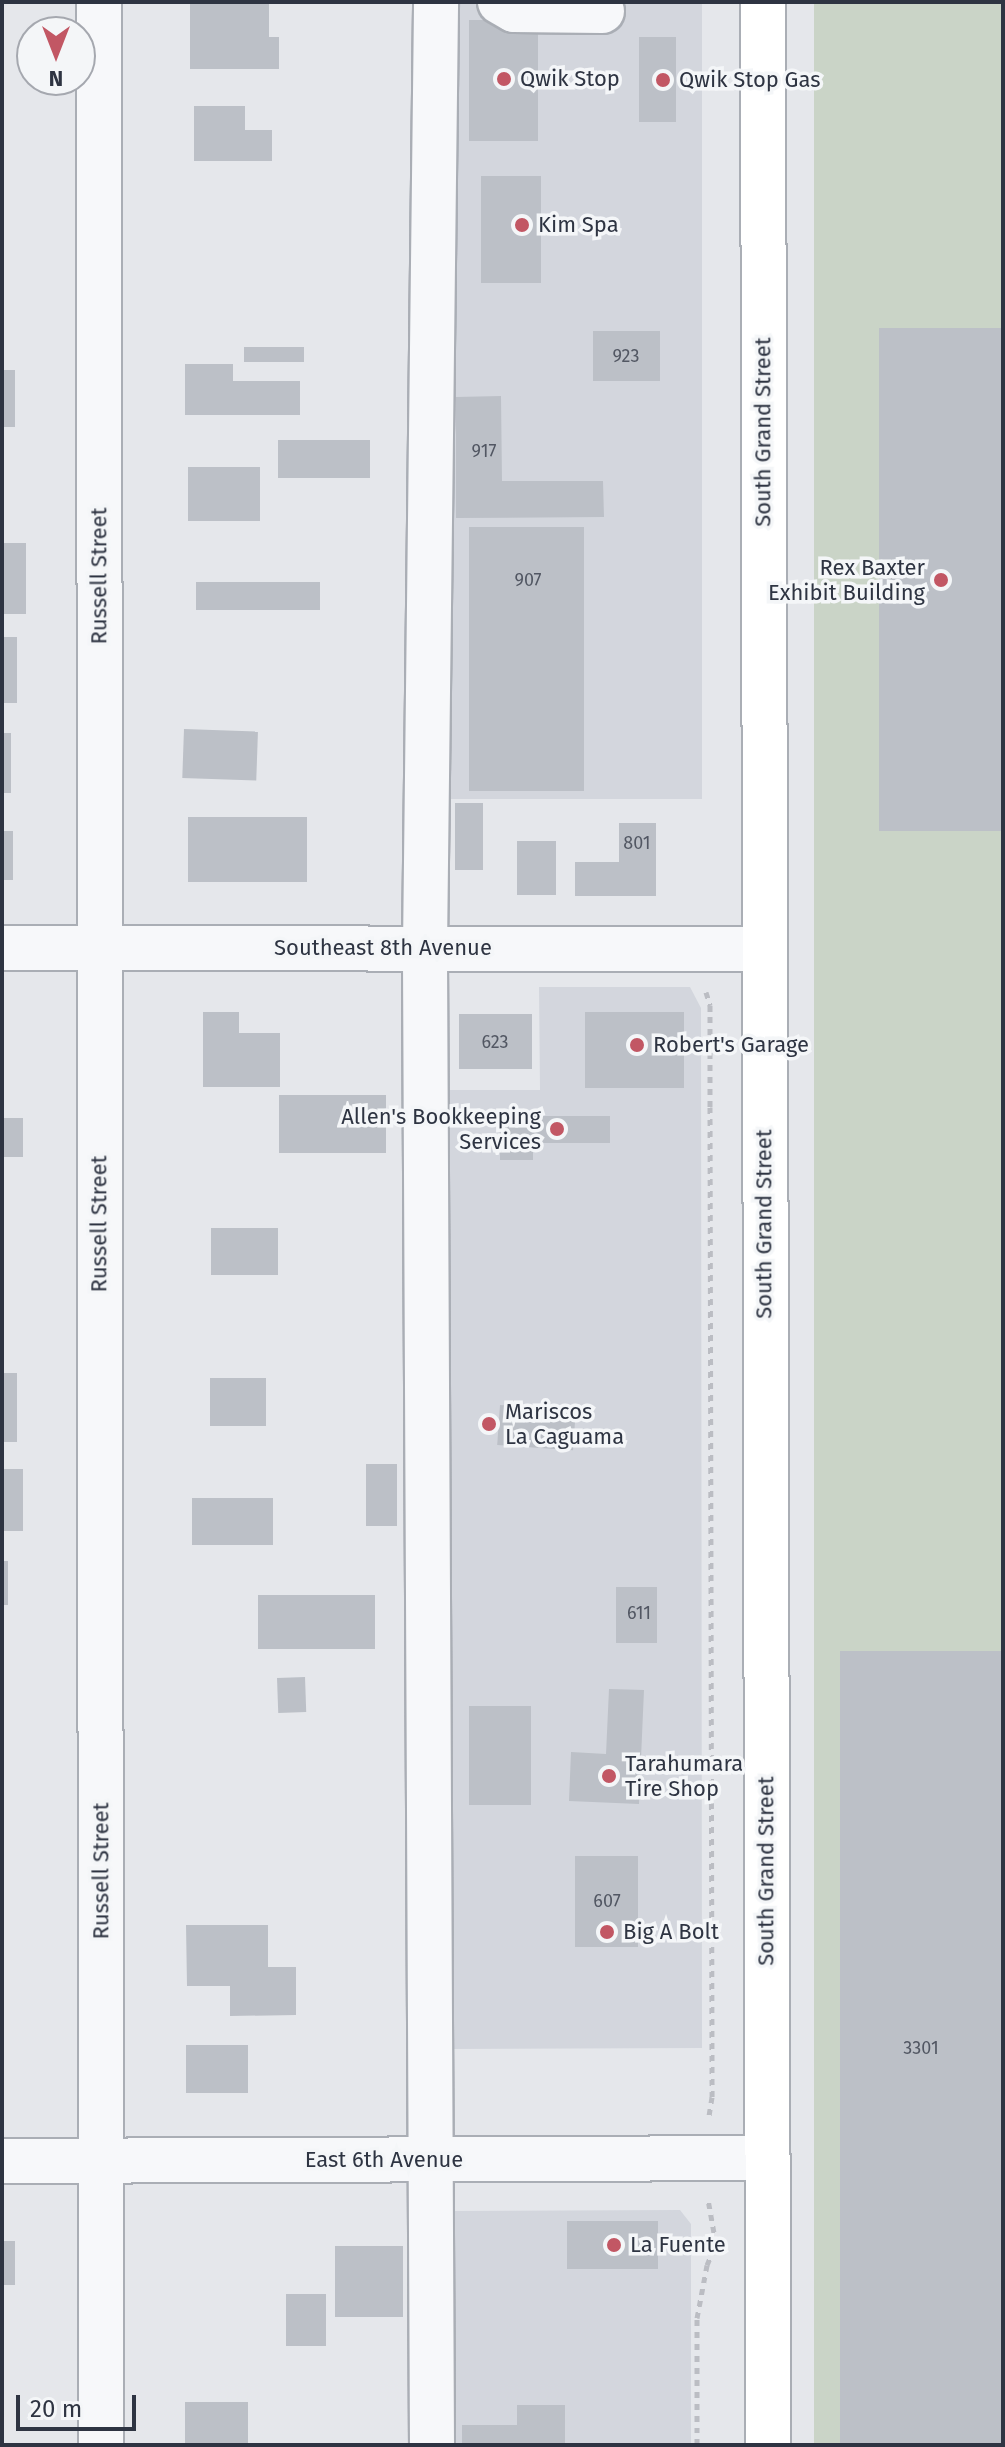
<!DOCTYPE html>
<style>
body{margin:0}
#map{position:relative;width:1005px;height:2447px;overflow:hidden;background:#e5e7eb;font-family:"Fira Sans",sans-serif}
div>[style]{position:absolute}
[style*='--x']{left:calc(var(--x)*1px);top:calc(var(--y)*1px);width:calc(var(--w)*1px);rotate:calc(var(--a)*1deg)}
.built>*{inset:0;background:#d3d6dd;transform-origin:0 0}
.green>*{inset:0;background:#cad4c7;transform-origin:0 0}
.building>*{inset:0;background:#bcc0c7;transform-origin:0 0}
.path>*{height:5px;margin-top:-2.5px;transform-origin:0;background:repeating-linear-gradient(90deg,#bbbdc3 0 6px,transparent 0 12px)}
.roads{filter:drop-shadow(2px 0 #aaaeb5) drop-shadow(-2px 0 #aaaeb5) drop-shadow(0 2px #aaaeb5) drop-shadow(0 -2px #aaaeb5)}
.minor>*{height:44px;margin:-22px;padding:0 22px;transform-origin:22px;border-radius:22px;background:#f7f8fa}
.major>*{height:44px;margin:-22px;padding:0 22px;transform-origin:22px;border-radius:22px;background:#fff}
.dots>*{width:22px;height:22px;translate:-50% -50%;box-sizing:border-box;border:4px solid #f4f6f8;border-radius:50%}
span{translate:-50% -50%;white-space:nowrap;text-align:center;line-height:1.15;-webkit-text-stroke:7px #f4f6f8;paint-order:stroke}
.number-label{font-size:18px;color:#525763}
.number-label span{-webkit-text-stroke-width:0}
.poi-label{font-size:22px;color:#2e3442}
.left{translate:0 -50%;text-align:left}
.right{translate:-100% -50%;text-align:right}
.street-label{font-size:22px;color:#2e3442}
.frame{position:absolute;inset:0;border:4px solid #2e3442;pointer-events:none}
.north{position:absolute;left:16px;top:16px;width:80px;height:80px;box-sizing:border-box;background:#f4f6f8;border:2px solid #a5a8af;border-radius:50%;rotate:180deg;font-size:22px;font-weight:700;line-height:32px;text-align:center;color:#2e3442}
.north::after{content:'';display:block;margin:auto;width:28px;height:36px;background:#c25764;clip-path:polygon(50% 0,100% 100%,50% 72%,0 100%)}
.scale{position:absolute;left:16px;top:2395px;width:120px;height:36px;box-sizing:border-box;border:4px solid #2e3442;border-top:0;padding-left:10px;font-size:24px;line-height:28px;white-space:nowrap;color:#2e3442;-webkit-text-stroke:6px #f4f6f8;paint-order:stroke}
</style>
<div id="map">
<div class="built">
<i style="left:449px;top:2px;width:253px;height:797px"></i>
<i style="clip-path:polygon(539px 987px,690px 987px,701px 1008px,702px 2048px,449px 2049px,449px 1090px,540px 1090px)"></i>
<i style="clip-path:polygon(680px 2210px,691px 2224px,691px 2445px,451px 2445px,450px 2211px)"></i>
</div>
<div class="green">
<i style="left:814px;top:2px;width:189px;height:2443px"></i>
</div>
<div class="building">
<i style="clip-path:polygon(190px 2px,269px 2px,269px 37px,279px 37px,279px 69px,190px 69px)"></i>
<i style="left:469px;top:20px;width:69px;height:121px"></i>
<i style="left:639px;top:37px;width:37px;height:85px"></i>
<i style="clip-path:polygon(194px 106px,245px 106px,245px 130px,272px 130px,272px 161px,194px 161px)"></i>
<i style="left:481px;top:176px;width:60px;height:107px"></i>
<i style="left:879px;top:328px;width:124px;height:503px"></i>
<i style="left:593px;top:331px;width:67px;height:50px"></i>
<i style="left:244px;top:347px;width:60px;height:15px"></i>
<i style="clip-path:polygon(185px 364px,233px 364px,233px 381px,300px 381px,300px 415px,185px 415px)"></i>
<i style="left:2px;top:370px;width:13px;height:57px"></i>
<i style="clip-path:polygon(501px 396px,502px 481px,603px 481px,604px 517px,456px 518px,456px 397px)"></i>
<i style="left:278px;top:440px;width:92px;height:38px"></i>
<i style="left:188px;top:467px;width:72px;height:54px"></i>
<i style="left:584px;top:527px;width:264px;height:115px;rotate:90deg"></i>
<i style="left:2px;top:543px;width:24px;height:71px"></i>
<i style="left:196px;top:582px;width:124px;height:28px"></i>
<i style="left:2px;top:637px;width:15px;height:66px"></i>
<i style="left:184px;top:729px;width:74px;height:49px;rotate:2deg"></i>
<i style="left:2px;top:733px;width:9px;height:60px"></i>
<i style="left:455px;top:803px;width:28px;height:67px"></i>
<i style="left:188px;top:817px;width:119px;height:65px"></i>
<i style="clip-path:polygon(619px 823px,656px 823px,656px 896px,575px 896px,575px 862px,619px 862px)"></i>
<i style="left:2px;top:831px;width:11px;height:49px"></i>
<i style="left:517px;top:841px;width:39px;height:54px"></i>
<i style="clip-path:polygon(203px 1012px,239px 1012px,239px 1033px,280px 1033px,280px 1087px,203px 1087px)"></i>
<i style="left:585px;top:1012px;width:99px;height:76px"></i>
<i style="left:459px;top:1014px;width:73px;height:55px"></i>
<i style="left:279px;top:1095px;width:107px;height:58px"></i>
<i style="clip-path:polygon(500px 1116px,610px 1116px,610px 1143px,533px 1143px,533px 1160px,500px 1160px)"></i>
<i style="left:2px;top:1118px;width:21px;height:39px"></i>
<i style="left:211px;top:1228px;width:67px;height:47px"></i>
<i style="left:2px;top:1373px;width:15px;height:69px"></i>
<i style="left:210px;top:1378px;width:56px;height:48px"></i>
<i style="left:500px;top:1405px;width:76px;height:40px;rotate:4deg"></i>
<i style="left:366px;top:1464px;width:31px;height:62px"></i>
<i style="left:2px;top:1469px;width:21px;height:62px"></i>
<i style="left:192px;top:1498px;width:81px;height:47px"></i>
<i style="left:2px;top:1561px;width:6px;height:44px"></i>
<i style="left:616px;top:1587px;width:41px;height:56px"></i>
<i style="left:258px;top:1595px;width:117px;height:54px"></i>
<i style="left:840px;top:1651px;width:163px;height:794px"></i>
<i style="left:305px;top:1677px;width:35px;height:28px;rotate:88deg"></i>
<i style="clip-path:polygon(609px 1689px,644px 1690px,639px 1804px,569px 1801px,571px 1752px,606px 1754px)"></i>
<i style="left:469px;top:1706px;width:62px;height:99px"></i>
<i style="left:575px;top:1856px;width:63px;height:91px"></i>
<i style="clip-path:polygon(186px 1925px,268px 1925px,268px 1967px,296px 1967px,296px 2015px,230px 2016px,230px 1986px,187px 1986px)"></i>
<i style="left:186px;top:2045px;width:62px;height:48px"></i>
<i style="left:567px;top:2221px;width:91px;height:48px"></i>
<i style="left:2px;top:2241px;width:13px;height:44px"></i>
<i style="left:335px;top:2246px;width:68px;height:71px"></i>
<i style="left:286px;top:2294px;width:40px;height:52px"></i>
<i style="left:185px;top:2402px;width:63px;height:43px"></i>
<i style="clip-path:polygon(517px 2405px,565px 2405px,565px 2445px,462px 2445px,462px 2425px,517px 2425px)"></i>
</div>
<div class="path">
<i style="--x:706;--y:992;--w:14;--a:73"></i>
<i style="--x:710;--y:1005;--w:102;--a:90"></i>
<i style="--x:710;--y:1107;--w:990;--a:89.88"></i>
<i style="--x:712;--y:2097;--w:20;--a:99"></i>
<i style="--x:697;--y:2445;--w:127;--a:-90"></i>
<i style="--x:697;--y:2318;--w:54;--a:-79.3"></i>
<i style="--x:707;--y:2265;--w:23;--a:-67"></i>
<i style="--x:716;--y:2244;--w:46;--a:-100.1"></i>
</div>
<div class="roads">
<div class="minor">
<i style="--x:99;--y:2;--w:2443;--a:89.95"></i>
<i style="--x:500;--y:2;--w:16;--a:30"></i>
<i style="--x:514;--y:10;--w:88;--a:0.7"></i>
<i style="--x:2;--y:948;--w:761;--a:0.08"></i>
<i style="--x:2;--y:2161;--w:764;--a:-0.22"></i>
<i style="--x:432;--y:2445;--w:1497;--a:-90.27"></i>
<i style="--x:425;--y:948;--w:946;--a:-89.33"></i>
</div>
<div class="major">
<i style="--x:763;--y:2;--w:2443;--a:89.88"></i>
</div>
</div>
<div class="dots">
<i style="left:504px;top:79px;background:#c25764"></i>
<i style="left:663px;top:80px;background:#c25764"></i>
<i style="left:522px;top:225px;background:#c25764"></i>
<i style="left:941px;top:580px;background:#c25764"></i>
<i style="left:637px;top:1045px;background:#c25764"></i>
<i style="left:557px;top:1129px;background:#c25764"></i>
<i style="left:489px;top:1424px;background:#c25764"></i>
<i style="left:609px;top:1776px;background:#c25764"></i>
<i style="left:607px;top:1932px;background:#c25764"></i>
<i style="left:614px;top:2245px;background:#c25764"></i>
</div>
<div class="number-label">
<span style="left:626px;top:356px">923</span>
<span style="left:484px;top:451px">917</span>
<span style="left:528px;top:580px">907</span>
<span style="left:637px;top:843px">801</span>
<span style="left:495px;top:1042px">623</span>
<span style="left:639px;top:1613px">611</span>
<span style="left:607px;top:1901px">607</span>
<span style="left:921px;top:2048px">3301</span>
</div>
<div class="poi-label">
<span class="left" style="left:520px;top:79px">Qwik Stop</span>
<span class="left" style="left:679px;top:80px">Qwik Stop Gas</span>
<span class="left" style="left:538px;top:225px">Kim Spa</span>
<span class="right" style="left:925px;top:580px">Rex Baxter<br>Exhibit Building</span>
<span class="left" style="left:653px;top:1045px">Robert's Garage</span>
<span class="right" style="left:541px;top:1129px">Allen's Bookkeeping<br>Services</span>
<span class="left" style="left:505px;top:1424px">Mariscos<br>La Caguama</span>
<span class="left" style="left:625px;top:1776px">Tarahumara<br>Tire Shop</span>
<span class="left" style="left:623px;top:1932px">Big A Bolt</span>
<span class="left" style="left:630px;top:2245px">La Fuente</span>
</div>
<div class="street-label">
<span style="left:763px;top:432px;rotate:-90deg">South Grand Street</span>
<span style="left:99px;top:576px;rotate:-90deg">Russell Street</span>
<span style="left:383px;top:948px">Southeast 8th Avenue</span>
<span style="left:99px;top:1224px;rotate:-90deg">Russell Street</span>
<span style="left:764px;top:1224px;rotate:-90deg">South Grand Street</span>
<span style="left:101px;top:1871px;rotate:-90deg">Russell Street</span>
<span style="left:766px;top:1871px;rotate:-90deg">South Grand Street</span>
<span style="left:384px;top:2160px">East 6th Avenue</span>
</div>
<div class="frame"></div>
<div class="north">N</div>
<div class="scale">20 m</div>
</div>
